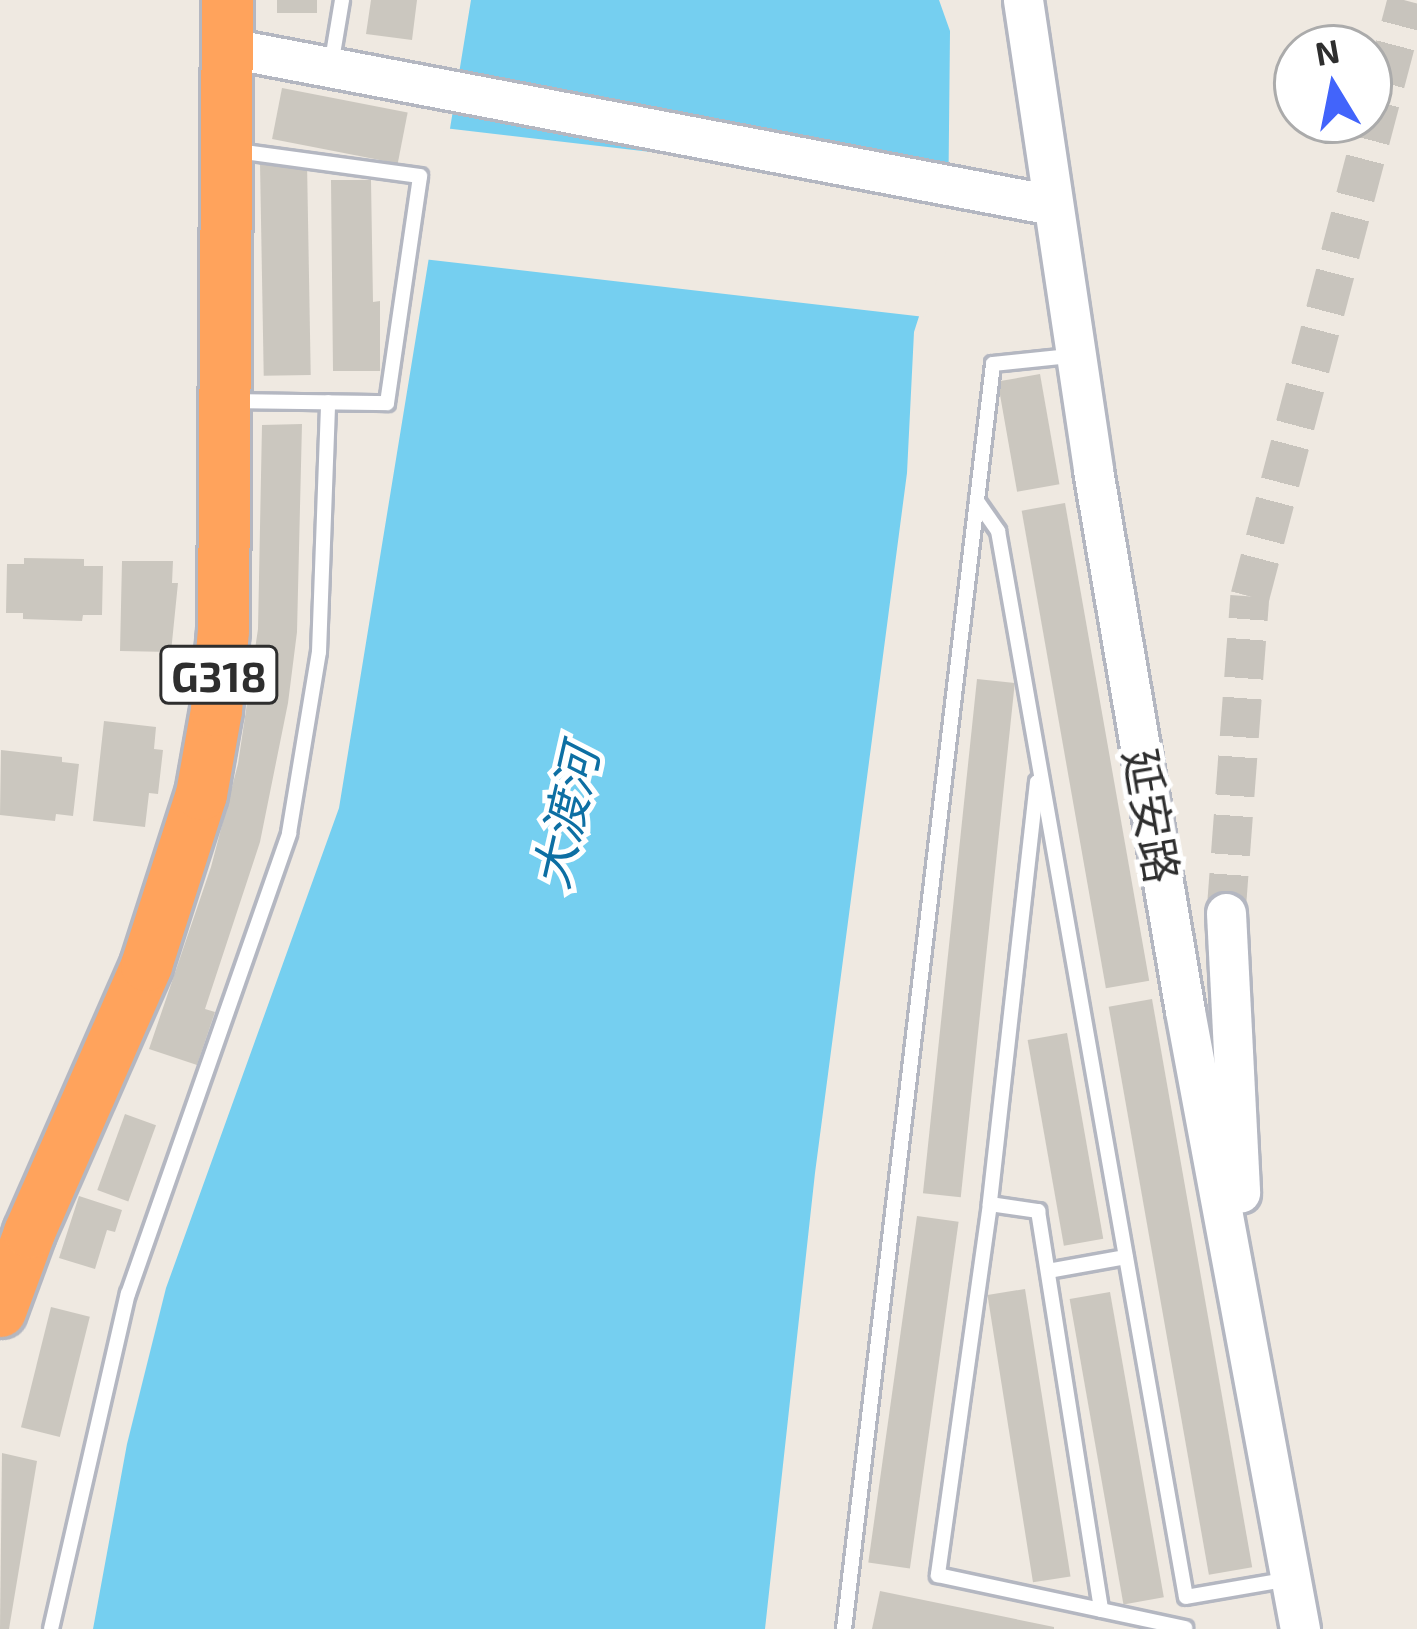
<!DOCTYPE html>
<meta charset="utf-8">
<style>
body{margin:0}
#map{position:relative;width:1417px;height:1629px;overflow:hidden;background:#efe9e1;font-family:"Exo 2","Noto Sans SC",sans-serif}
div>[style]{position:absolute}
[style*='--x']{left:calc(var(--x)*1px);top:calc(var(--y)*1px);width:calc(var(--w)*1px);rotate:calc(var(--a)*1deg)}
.water>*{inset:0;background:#75cff0}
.pier>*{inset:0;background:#efe9e1}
.building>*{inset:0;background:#cbc7bf;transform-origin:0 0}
.secondary-tunnel>*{height:39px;margin-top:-19.5px;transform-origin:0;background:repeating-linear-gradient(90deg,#c8c4bd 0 39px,transparent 0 59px)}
.roads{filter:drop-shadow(3px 0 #b4b7c1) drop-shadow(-3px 0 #b4b7c1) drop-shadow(0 3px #b4b7c1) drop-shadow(0 -3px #b4b7c1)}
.lane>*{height:14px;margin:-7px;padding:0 7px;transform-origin:7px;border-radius:7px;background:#fff}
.secondary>*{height:39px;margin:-19.5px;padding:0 19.5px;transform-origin:19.5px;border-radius:19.5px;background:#fff}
.highway>*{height:51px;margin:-25.5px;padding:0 25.5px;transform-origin:25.5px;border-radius:25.5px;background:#ffa35c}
span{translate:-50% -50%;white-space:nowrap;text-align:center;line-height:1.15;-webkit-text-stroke:10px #fff;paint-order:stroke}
.shield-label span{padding:3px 9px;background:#fff;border:3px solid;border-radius:9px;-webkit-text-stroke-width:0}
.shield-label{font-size:42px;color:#2e2e2e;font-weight:700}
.street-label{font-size:45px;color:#2e2e2e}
.water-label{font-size:48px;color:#0d6fa3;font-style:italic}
.north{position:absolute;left:1273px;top:24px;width:120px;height:120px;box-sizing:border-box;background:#fff;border:3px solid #ababab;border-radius:50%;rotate:350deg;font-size:33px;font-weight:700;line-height:48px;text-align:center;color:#2e2e2e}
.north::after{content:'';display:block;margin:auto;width:42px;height:54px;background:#4264fb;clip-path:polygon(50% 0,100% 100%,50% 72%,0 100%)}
</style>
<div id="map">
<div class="water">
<i style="clip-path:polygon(471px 0,939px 0,950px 31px,948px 226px,914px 332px,907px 473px,815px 1173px,765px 1629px,93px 1629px,127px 1444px,166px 1288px,339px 808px)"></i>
</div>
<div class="pier">
<i style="clip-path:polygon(444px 128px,954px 187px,954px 227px,925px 317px,423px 259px)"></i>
</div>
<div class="building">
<i style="left:277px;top:0;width:40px;height:13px"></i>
<i style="clip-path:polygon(371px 0,417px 0,412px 40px,366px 34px)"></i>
<i style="left:282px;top:88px;width:128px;height:52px;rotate:11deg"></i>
<i style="left:307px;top:162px;width:213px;height:47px;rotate:89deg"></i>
<i style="clip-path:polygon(331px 180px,371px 180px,373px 302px,380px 301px,380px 371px,333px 371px)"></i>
<i style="left:1040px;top:374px;width:112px;height:43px;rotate:80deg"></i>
<i style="clip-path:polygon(302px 424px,297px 632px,288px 703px,260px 842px,205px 1009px,215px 1012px,197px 1065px,149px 1049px,211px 867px,238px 764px,258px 629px,262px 425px)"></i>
<i style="left:1065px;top:503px;width:485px;height:44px;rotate:80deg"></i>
<i style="clip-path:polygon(24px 558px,84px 559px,84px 566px,103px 566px,102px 615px,83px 615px,82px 621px,23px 619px,23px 613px,6px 613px,7px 564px,24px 564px)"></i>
<i style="clip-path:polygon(122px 561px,173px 561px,172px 583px,178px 583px,171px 652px,120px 651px)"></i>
<i style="left:977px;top:679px;width:38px;height:517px;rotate:6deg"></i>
<i style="clip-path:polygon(104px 721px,156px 727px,154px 749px,163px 750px,158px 794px,149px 793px,145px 827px,93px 821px)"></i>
<i style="clip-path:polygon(1px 750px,62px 757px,62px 762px,79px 764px,73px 816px,56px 814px,55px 821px,0 815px)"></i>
<i style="left:1152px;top:999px;width:577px;height:44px;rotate:80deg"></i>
<i style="left:1067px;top:1033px;width:209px;height:40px;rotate:80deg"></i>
<i style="left:125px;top:1114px;width:33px;height:81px;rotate:20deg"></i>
<i style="clip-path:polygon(79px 1196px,122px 1210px,115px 1232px,107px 1230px,95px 1269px,59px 1258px)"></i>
<i style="left:917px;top:1216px;width:42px;height:350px;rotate:8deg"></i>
<i style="left:1025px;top:1289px;width:291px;height:38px;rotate:81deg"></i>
<i style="left:1110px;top:1292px;width:310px;height:41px;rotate:80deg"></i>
<i style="left:51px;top:1307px;width:40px;height:124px;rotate:14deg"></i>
<i style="clip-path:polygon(2px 1453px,37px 1461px,9px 1629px,0 1629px)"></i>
<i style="clip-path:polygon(880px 1591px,1054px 1627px,1054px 1629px,872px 1629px)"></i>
</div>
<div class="secondary-tunnel">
<i style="--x:1226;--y:913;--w:318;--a:-85.7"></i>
<i style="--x:1250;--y:596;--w:616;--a:-75.24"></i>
</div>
<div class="roads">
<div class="lane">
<i style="--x:331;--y:66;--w:67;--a:-80.5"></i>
<i style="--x:235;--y:401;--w:152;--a:0.8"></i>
<i style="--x:387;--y:403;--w:229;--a:-81.7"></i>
<i style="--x:420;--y:176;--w:185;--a:-172.2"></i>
<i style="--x:977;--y:501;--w:37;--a:55"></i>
<i style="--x:998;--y:531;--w:1082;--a:80"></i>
<i style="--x:1186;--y:1597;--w:99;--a:-9.8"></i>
<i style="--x:1037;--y:782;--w:425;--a:96.4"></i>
<i style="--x:990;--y:1204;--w:375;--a:98"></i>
<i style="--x:938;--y:1575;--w:253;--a:12.1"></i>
<i style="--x:990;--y:1204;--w:49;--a:8.3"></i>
<i style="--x:1038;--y:1211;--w:404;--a:81"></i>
<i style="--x:1048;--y:1271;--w:79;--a:-10.2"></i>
<i style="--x:51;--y:1629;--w:344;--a:-77.1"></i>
<i style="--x:128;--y:1294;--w:488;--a:-70.7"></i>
<i style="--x:289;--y:833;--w:183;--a:-80.6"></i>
<i style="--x:319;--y:652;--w:250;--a:-87.9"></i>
<i style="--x:844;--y:1629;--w:1274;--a:-83.28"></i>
<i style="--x:993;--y:364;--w:77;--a:-5.9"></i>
</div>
<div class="secondary">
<i style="--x:1023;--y:0;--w:475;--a:81.5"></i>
<i style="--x:1093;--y:470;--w:549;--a:80.35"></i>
<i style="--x:1185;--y:1011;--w:629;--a:79.46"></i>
<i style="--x:224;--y:47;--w:843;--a:10.8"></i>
<i style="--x:1226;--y:913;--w:280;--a:87.1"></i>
</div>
<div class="highway">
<i style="--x:0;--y:1311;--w:84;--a:-69.8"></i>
<i style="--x:29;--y:1232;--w:292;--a:-66.3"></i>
<i style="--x:146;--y:965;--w:180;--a:-72.2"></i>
<i style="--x:201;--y:794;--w:85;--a:-79.9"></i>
<i style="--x:216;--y:710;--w:80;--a:-85"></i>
<i style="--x:223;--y:630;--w:630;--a:-89.64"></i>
</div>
</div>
<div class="shield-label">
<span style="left:219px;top:675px">G318</span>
</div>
<div class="street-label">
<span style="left:1152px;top:816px;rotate:80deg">延安路</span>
</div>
<div class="water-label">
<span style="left:565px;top:817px;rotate:-77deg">大渡河</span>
</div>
<div class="north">N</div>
</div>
